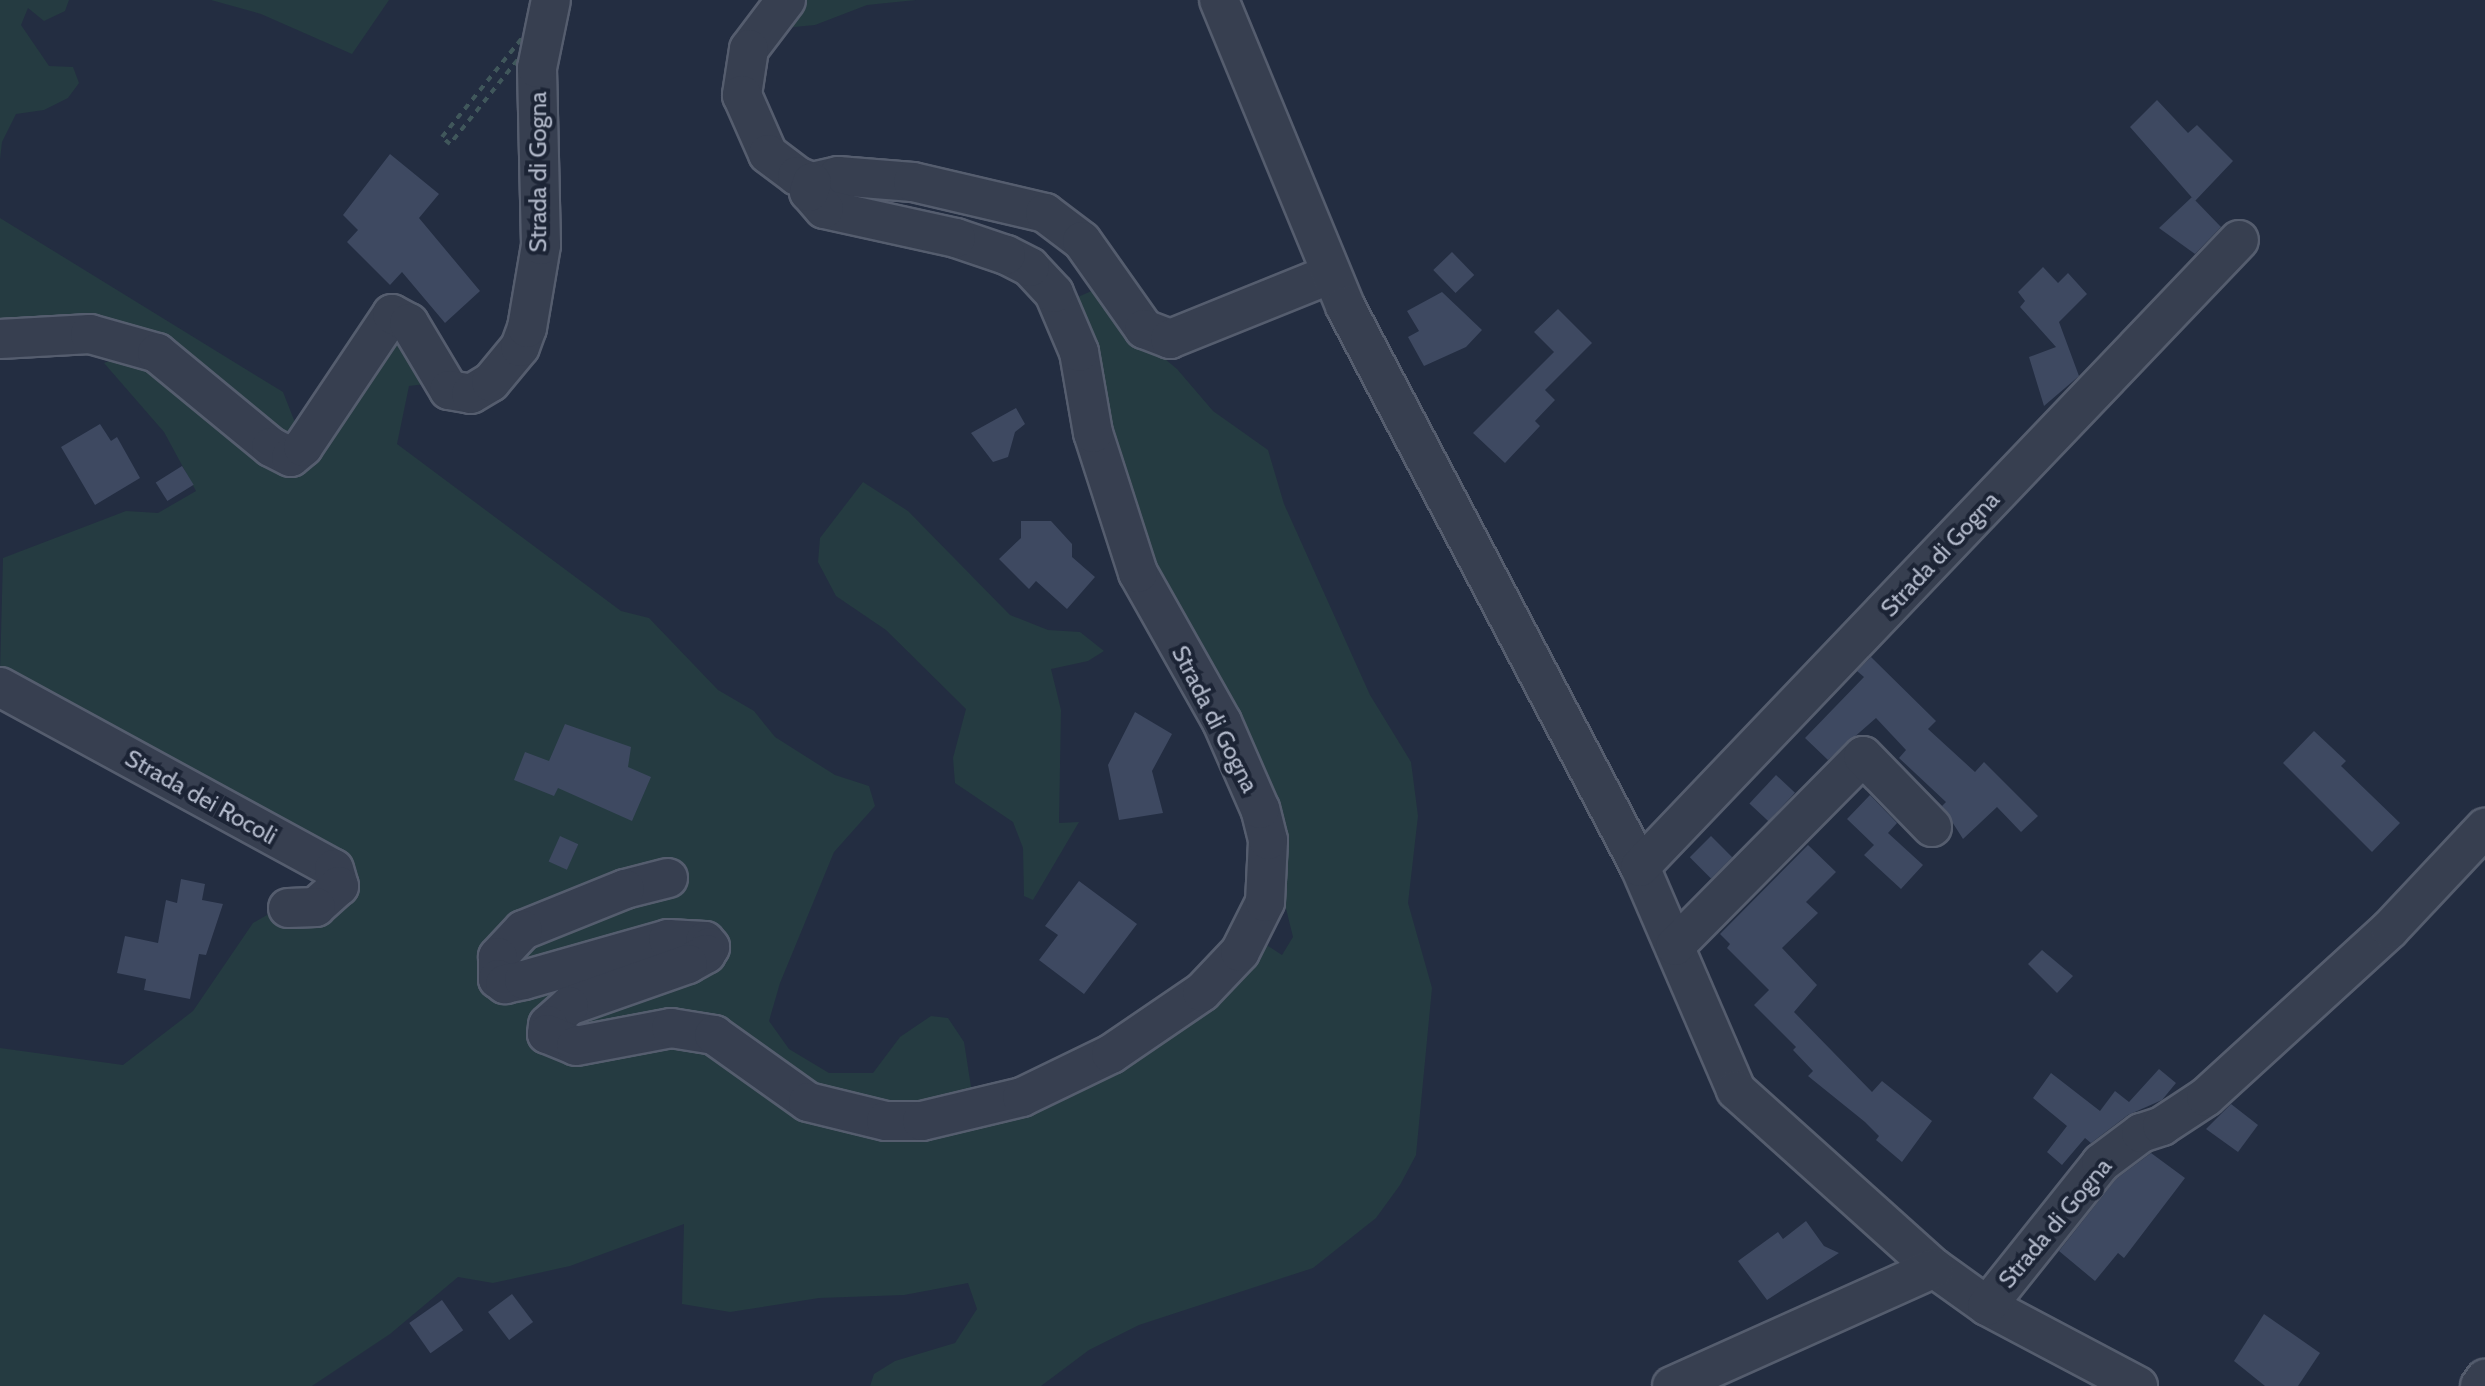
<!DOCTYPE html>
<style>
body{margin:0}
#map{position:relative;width:2485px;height:1386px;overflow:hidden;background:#232d41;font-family:Cabin,sans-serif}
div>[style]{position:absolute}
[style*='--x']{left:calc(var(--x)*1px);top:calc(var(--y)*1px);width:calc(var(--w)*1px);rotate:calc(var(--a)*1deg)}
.green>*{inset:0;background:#253b41}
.building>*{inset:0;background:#3e4961;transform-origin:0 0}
.path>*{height:4px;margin-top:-2px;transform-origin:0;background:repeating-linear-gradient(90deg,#40575b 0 6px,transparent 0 12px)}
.roads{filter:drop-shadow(2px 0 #555d6e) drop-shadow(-2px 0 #555d6e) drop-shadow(0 2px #555d6e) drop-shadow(0 -2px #555d6e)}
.minor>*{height:38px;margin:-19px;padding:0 19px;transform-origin:19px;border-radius:19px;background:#373f50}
span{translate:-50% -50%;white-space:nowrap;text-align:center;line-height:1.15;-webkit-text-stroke:8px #1c2435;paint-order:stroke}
.street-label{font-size:24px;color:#b3bacb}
</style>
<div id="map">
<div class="green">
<i style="clip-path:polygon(0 0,69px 0,65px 11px,44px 21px,28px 8px,21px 25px,49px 66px,73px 67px,79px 83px,68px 98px,44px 110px,16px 114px,2px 142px,0 160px)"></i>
<i style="clip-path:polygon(211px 0,389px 0,352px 54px,261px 14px)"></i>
<i style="clip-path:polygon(794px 0,916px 0,867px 5px,815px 25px,762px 30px)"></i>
<i style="clip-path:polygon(0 218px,283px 392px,296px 425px,386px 319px,425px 384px,409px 386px,397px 444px,621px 611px,649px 618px,718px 690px,754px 711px,775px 737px,835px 775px,869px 786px,875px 806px,834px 852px,780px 983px,769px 1021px,789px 1049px,829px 1073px,873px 1073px,900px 1037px,931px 1016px,948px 1018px,964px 1042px,974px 1106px,1108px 1052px,1246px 932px,1282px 955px,1293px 937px,1280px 884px,1176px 639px,1071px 300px,1103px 286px,1135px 334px,1177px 369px,1213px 411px,1268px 450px,1284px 504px,1370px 695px,1411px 762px,1418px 816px,1408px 903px,1432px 988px,1416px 1155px,1400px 1185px,1376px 1218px,1313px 1268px,1139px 1325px,1089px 1350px,1041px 1386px,870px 1386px,874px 1374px,895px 1361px,955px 1343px,977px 1309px,968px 1283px,904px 1295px,819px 1298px,730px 1312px,682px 1304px,684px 1224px,570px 1266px,493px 1283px,458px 1277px,390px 1334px,312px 1386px,0 1386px,0 1048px,123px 1065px,193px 1011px,253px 923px,336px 875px,0 673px,3px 558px,126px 511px,158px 513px,196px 491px,164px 432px,104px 363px,124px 355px,0 339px)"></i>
<i style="clip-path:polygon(863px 482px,908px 511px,1010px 615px,1048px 630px,1080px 632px,1104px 651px,1088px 661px,1051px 669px,1061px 710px,1059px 823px,1079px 822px,1033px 900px,1024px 896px,1023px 848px,1013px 822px,955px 783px,953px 758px,966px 709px,886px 630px,836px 596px,818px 562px,820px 538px)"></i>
</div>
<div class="building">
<i style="clip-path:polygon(2157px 100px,2188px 133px,2197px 125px,2233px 161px,2195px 201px,2130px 127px)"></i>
<i style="clip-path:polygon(390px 154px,439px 194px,419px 218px,480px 291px,445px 323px,402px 272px,390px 285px,347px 242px,358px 230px,343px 215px)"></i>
<i style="clip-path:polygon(2192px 197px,2221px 227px,2195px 254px,2159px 228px)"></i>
<i style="left:1452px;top:252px;width:32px;height:26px;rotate:46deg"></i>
<i style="clip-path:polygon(2043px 267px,2058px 283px,2068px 273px,2087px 294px,2059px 322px,2079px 376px,2044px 406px,2029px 357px,2056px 347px,2020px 307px,2025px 301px,2018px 292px)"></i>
<i style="clip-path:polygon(1442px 292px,1482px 330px,1466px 347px,1424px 366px,1408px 337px,1419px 331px,1407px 311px)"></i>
<i style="clip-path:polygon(1558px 309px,1592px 343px,1545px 390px,1555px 400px,1535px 421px,1540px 426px,1505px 463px,1473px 433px,1554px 352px,1534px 332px)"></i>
<i style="clip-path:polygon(1016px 408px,1025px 424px,1015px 432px,1008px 457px,993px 462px,971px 433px)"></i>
<i style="clip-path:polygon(100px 424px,111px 441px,117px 437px,140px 478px,95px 505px,61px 447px)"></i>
<i style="left:182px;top:466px;width:22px;height:31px;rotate:58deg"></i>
<i style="clip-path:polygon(1021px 521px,1051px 521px,1072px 544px,1072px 557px,1095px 577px,1067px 609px,1036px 581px,1029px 589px,999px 559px,1021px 538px)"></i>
<i style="clip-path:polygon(1871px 657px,1936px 721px,1928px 729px,1975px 772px,1984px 762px,2038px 816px,2021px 832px,1997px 807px,1963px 839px,1942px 806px,1946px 802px,1899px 758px,1906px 750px,1876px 718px,1828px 760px,1805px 738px,1864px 677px,1857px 671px)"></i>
<i style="clip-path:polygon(1135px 712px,1172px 734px,1152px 771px,1163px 813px,1119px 820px,1108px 765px)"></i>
<i style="clip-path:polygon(565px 724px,631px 747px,628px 767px,651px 777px,632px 821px,558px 788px,554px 796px,514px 780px,525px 752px,549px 761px)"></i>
<i style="clip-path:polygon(2314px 731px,2346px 761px,2341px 766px,2400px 823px,2372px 852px,2283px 763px)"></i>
<i style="left:1776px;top:775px;width:26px;height:39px;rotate:43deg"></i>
<i style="clip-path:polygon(1870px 795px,1897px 823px,1888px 833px,1923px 865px,1901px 889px,1864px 855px,1874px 845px,1847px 819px)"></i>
<i style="left:560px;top:836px;width:20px;height:28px;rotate:24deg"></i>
<i style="left:1711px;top:836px;width:30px;height:30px;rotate:45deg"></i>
<i style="clip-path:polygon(1808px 845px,1836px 872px,1806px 902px,1818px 913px,1782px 948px,1817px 985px,1794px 1012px,1872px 1092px,1882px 1081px,1932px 1121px,1902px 1162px,1876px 1140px,1879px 1136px,1865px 1122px,1808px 1076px,1813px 1071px,1793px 1050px,1796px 1047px,1754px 1005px,1769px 990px,1727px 948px,1730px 944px,1720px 934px)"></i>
<i style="clip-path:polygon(181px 879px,205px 884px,202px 900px,223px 904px,206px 955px,199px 954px,190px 999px,144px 990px,146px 979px,117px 973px,125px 936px,158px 943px,166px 900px,177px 903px)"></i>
<i style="clip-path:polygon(1079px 881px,1137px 924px,1084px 994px,1039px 960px,1058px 935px,1045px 926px)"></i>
<i style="clip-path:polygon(2042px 950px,2073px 976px,2057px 993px,2028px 964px)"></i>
<i style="clip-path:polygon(2159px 1069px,2176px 1083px,2162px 1100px,2128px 1115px,2091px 1143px,2085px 1138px,2062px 1165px,2047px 1152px,2067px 1126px,2033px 1098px,2051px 1073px,2100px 1111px,2115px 1091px,2129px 1102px)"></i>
<i style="clip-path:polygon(2231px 1104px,2258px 1125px,2238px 1152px,2206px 1129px)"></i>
<i style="clip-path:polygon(2151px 1153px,2185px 1178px,2124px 1258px,2118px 1253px,2095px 1281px,2059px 1251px,2116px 1179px)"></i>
<i style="clip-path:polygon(1806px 1221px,1824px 1246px,1839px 1253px,1767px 1300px,1738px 1261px,1778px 1232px,1783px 1239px)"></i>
<i style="left:512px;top:1294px;width:35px;height:30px;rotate:53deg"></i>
<i style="left:442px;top:1300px;width:37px;height:40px;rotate:55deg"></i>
<i style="clip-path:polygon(2264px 1314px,2320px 1353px,2298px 1386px,2265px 1386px,2234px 1361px)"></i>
</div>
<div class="path">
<i style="--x:532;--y:26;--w:10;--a:37"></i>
<i style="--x:540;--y:32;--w:144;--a:128.8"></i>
<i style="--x:450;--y:144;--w:11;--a:-139"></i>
<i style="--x:442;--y:137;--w:143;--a:-51"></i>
</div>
<div class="roads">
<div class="minor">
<i style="--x:786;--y:0;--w:61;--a:127.1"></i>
<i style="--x:749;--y:49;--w:47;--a:98.7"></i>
<i style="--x:742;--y:95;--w:64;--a:66.2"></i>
<i style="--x:768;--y:154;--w:36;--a:37"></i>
<i style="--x:797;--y:176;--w:16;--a:22"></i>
<i style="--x:812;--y:182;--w:27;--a:-13"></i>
<i style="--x:838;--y:176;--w:75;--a:4.6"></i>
<i style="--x:913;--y:182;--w:136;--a:13.2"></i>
<i style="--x:1045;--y:213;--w:46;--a:37.1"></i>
<i style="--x:1082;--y:241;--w:108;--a:54.8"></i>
<i style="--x:1144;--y:329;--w:28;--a:21"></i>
<i style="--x:1170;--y:339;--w:174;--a:-22"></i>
<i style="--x:1219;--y:0;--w:331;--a:67.6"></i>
<i style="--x:1345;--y:306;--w:634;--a:62.26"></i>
<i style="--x:1640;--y:867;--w:243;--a:66.7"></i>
<i style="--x:1736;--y:1090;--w:266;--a:42"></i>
<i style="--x:1934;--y:1268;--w:65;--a:35.6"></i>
<i style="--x:1987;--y:1306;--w:171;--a:27.9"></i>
<i style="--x:0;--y:339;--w:90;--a:-3.2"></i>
<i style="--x:90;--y:334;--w:70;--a:15.8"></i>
<i style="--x:157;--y:353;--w:148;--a:39.5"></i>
<i style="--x:271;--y:447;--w:22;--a:27"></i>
<i style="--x:291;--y:457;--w:16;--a:-40"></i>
<i style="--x:303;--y:447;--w:160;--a:-56.2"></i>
<i style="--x:392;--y:314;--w:19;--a:28"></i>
<i style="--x:409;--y:323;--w:78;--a:59.2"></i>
<i style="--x:449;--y:390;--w:22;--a:10"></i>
<i style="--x:471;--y:394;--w:23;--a:-31"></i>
<i style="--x:491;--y:382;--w:45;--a:-50.4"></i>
<i style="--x:520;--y:347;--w:20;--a:-70"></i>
<i style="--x:527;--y:328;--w:84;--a:-80.4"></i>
<i style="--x:541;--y:245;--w:177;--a:-91.3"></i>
<i style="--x:537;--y:68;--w:69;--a:-78.4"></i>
<i style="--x:0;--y:687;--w:380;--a:28.6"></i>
<i style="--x:334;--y:869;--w:18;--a:74"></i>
<i style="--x:339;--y:886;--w:31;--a:138"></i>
<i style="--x:316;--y:907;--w:28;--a:178"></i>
<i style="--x:1640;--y:867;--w:867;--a:-46.31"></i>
<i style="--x:668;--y:878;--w:44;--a:165.7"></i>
<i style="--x:625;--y:889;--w:110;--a:158.1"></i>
<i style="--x:523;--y:930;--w:37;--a:133"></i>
<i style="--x:498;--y:957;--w:22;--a:90"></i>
<i style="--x:498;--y:979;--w:9;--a:36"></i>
<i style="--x:505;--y:984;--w:19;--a:-12"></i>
<i style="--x:524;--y:980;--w:150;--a:-15.9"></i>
<i style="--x:668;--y:939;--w:37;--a:3"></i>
<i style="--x:705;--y:941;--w:8;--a:50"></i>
<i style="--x:710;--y:947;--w:8;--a:120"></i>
<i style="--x:706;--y:954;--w:21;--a:151"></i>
<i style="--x:688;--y:964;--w:126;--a:160.6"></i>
<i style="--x:569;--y:1006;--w:28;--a:138"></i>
<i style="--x:548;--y:1025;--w:9;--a:96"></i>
<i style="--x:547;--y:1034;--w:31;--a:22"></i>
<i style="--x:576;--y:1046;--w:97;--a:-10.7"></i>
<i style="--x:671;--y:1028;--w:44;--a:9.2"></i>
<i style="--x:714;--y:1035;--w:115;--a:35.5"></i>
<i style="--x:808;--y:1102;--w:80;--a:13.7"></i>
<i style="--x:886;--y:1121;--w:36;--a:0"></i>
<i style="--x:922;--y:1121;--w:103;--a:-13.5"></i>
<i style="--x:1022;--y:1097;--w:99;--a:-25.8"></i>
<i style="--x:1111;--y:1054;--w:110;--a:-34.3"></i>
<i style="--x:1202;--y:992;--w:55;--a:-46.5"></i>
<i style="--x:1240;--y:952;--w:56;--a:-63.4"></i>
<i style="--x:1265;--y:902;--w:62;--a:-87.2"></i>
<i style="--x:1268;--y:840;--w:32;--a:-104"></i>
<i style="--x:1260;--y:809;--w:95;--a:-113.6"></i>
<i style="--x:1222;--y:722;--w:171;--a:-119.4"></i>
<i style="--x:1138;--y:573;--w:147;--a:-107.8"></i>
<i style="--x:1093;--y:433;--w:82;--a:-99.8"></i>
<i style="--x:1079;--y:352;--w:64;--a:-113"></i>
<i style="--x:1054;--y:293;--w:35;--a:-133"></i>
<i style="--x:1030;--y:267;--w:27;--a:-153"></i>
<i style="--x:1006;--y:255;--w:53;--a:-161.2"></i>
<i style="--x:956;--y:238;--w:135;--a:-167.6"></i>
<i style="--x:824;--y:209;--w:23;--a:-131"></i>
<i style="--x:809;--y:192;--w:10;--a:-73"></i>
<i style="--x:1675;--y:946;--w:267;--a:-45.3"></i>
<i style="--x:1863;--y:756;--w:99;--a:45.8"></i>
<i style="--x:1987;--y:1306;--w:183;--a:-51.4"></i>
<i style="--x:2101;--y:1163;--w:50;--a:-36.9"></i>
<i style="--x:2141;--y:1133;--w:22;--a:-18"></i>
<i style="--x:2162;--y:1126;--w:53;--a:-33.4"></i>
<i style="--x:2206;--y:1097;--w:249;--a:-42.4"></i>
<i style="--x:2390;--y:929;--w:139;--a:-46.8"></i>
<i style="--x:1672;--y:1386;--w:287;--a:-24.2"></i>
<i style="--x:2480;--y:1386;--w:9;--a:-54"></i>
</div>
</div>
<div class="street-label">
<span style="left:538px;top:172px;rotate:-90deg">Strada di Gogna</span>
<span style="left:1940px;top:554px;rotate:-47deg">Strada di Gogna</span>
<span style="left:1215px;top:719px;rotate:63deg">Strada di Gogna</span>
<span style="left:201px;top:797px;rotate:29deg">Strada dei Rocoli</span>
<span style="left:2055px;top:1223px;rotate:-50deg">Strada di Gogna</span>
</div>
</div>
